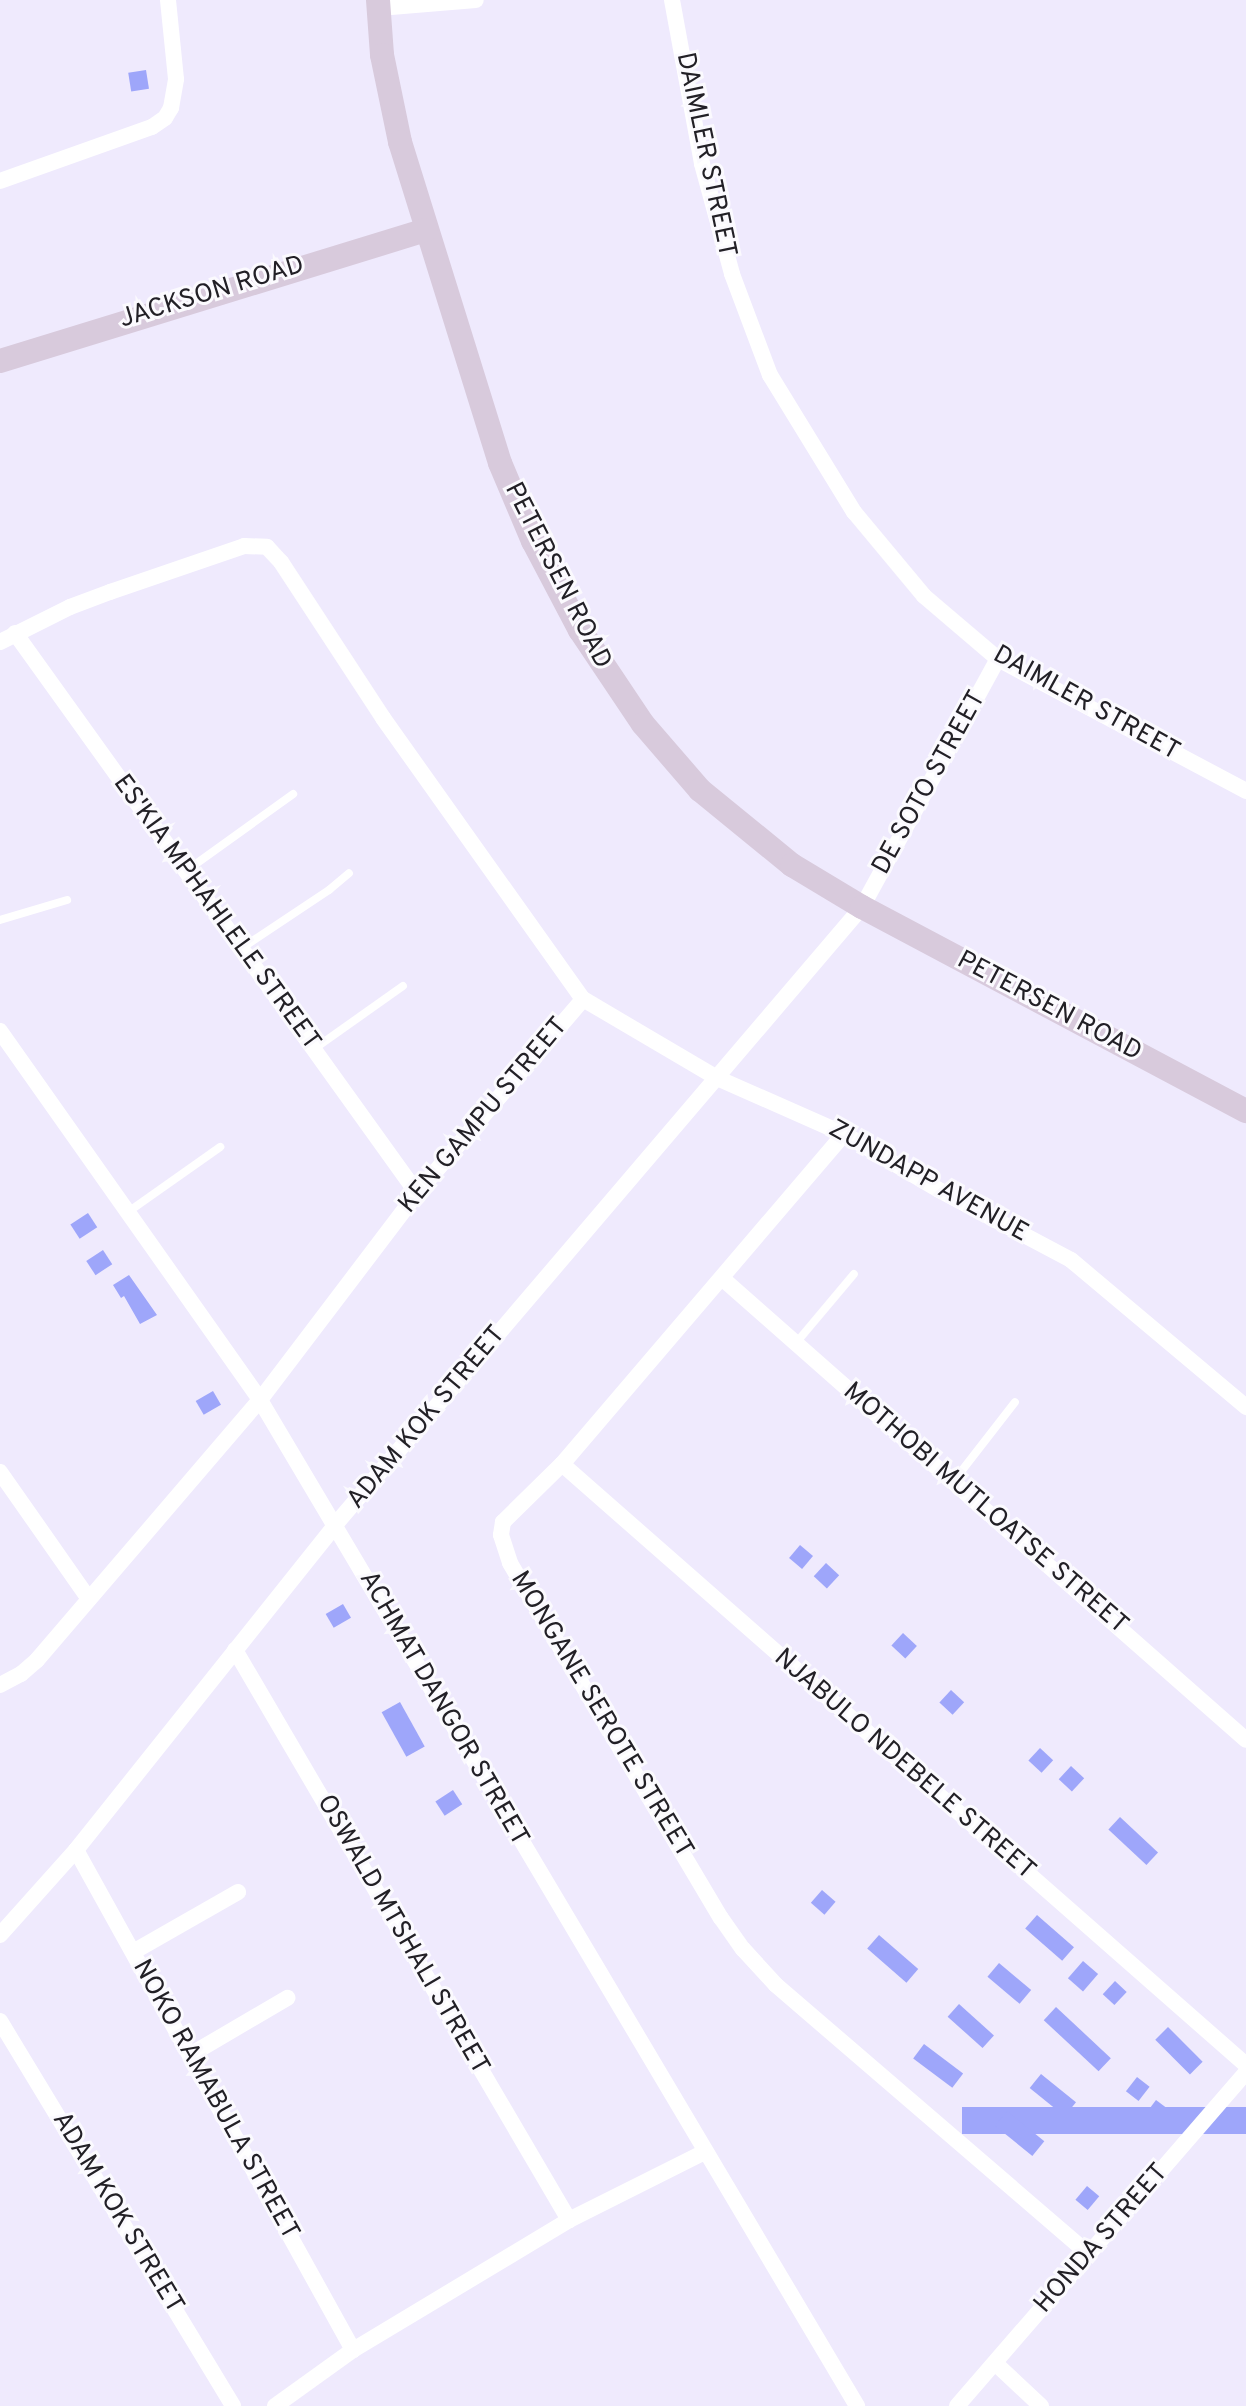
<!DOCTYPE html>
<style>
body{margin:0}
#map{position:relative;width:1246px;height:2406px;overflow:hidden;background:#efeafd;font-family:Overpass,sans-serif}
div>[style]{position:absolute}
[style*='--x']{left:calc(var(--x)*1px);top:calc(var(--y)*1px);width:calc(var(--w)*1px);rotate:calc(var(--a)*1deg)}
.building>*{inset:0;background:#9ea6fa;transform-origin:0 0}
.lane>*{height:8px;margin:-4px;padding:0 4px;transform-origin:4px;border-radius:4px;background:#fff}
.street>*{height:16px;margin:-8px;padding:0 8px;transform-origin:8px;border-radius:8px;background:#fff}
.secondary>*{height:24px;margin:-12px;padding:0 12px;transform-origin:12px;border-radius:12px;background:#d8cadc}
span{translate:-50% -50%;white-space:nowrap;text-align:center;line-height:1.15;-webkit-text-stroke:6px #fbfafe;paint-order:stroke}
.street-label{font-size:26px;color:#222026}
</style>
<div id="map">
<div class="building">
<i style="left:146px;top:70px;width:19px;height:18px;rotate:81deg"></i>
<i style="left:88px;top:1213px;width:17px;height:21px;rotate:57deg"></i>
<i style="left:103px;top:1250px;width:17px;height:20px;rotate:57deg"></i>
<i style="clip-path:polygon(129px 1275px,157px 1315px,140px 1324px,124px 1296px,121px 1298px,113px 1285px)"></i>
<i style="left:213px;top:1391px;width:16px;height:20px;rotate:60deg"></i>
<i style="left:800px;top:1545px;width:17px;height:17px;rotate:40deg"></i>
<i style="left:826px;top:1563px;width:18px;height:18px;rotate:43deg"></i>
<i style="left:343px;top:1604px;width:16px;height:20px;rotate:60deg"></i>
<i style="left:903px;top:1633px;width:19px;height:17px;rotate:43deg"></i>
<i style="left:951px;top:1690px;width:18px;height:17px;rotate:43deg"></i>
<i style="left:400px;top:1702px;width:51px;height:21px;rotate:61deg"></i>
<i style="left:1040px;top:1748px;width:18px;height:17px;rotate:43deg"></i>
<i style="left:1071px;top:1766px;width:18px;height:18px;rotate:43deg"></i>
<i style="left:453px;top:1790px;width:17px;height:21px;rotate:57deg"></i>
<i style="left:1120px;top:1817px;width:52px;height:17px;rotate:43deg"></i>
<i style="left:822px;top:1890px;width:18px;height:17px;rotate:41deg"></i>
<i style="left:1037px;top:1915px;width:49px;height:18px;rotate:41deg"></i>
<i style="left:879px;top:1935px;width:52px;height:18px;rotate:41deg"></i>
<i style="left:1083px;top:1961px;width:20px;height:23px;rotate:41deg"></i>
<i style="left:999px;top:1963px;width:42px;height:18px;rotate:40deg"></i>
<i style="left:1115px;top:1981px;width:16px;height:18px;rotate:43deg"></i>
<i style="left:959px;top:2004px;width:47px;height:17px;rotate:42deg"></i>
<i style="left:1056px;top:2007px;width:75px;height:18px;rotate:43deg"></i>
<i style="left:1168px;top:2027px;width:49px;height:18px;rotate:45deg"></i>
<i style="left:924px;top:2044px;width:49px;height:18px;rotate:37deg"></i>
<i style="left:1041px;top:2074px;width:45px;height:18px;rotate:39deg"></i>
<i style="left:1137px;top:2077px;width:16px;height:18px;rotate:38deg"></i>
<i style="left:1156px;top:2100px;width:15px;height:18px;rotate:37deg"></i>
<i style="left:1246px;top:2107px;width:27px;height:284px;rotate:90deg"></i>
<i style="left:1007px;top:2111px;width:48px;height:19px;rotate:39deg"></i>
<i style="left:1087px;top:2186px;width:16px;height:18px;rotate:40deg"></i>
</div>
<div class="lane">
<i style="--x:186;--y:871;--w:132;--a:-35.7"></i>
<i style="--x:0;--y:920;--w:70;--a:-16.6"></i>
<i style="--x:242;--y:948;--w:105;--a:-33.7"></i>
<i style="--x:329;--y:890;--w:26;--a:-40"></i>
<i style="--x:314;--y:1049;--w:109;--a:-35.3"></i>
<i style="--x:128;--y:1212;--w:113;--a:-35.2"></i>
<i style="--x:796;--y:1343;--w:90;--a:-50"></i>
<i style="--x:953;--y:1482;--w:101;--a:-52.2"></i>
</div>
<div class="street">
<i style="--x:672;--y:0;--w:167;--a:79.6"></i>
<i style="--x:702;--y:164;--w:114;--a:74.7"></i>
<i style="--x:732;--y:274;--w:108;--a:69.4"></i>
<i style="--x:770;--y:375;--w:161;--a:58.5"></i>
<i style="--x:854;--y:512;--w:109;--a:50.2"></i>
<i style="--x:924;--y:596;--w:97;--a:40.4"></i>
<i style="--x:998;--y:659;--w:281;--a:28"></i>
<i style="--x:379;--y:8;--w:97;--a:-4.7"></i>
<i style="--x:0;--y:181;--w:161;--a:-19.6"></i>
<i style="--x:152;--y:127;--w:16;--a:-35"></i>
<i style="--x:165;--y:118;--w:12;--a:-59"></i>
<i style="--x:171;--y:108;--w:29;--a:-80"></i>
<i style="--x:176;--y:79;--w:79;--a:-95.8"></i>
<i style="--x:15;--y:633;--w:689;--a:54.33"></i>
<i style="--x:0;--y:642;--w:78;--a:-26.6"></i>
<i style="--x:70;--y:607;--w:43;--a:-20.6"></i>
<i style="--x:110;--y:592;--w:142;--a:-18.9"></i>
<i style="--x:244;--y:546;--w:23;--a:2"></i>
<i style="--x:267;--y:547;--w:21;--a:47"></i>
<i style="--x:281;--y:562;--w:186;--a:56.8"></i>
<i style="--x:383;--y:718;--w:345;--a:54.6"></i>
<i style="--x:583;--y:999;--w:156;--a:30.5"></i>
<i style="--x:717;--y:1078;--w:139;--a:23.8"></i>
<i style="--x:844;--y:1134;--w:110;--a:30.5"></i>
<i style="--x:939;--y:1190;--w:149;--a:27.9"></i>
<i style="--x:1071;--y:1260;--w:229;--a:40"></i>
<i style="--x:0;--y:1031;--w:451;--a:54.8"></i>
<i style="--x:260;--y:1400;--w:1170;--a:59.31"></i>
<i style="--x:844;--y:1134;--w:434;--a:130.5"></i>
<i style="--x:562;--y:1464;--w:83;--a:135.5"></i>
<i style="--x:503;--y:1522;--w:13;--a:99"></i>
<i style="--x:501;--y:1535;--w:29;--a:72"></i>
<i style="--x:510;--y:1563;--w:413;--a:59.3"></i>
<i style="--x:721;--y:1918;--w:38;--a:55"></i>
<i style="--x:743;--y:1949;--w:49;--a:47.5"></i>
<i style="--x:776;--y:1985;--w:413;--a:40.7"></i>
<i style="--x:723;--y:1279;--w:697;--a:41.39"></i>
<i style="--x:562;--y:1464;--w:911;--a:41.3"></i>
<i style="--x:0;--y:1472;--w:155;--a:55"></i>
<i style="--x:235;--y:1650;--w:661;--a:59.63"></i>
<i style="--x:569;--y:2220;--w:152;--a:-26.6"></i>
<i style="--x:0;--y:1685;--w:24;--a:-28"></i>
<i style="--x:21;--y:1674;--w:21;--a:-41"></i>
<i style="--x:37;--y:1660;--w:343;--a:-49.4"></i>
<i style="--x:260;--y:1400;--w:260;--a:-52.8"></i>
<i style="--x:417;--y:1193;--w:255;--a:-49.4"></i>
<i style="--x:76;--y:1850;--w:572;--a:61.01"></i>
<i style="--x:0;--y:1935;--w:114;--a:-48.2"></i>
<i style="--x:76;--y:1850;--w:416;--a:-51.4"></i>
<i style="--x:335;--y:1525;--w:812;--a:-49.54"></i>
<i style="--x:862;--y:907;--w:283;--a:-61.3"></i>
<i style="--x:133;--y:1952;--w:121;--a:-29.7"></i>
<i style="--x:0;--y:2021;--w:450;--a:58.8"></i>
<i style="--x:190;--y:2055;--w:113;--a:-30.4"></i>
<i style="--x:995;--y:2363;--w:63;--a:43.1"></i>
<i style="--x:275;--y:2406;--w:96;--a:-35.7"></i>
<i style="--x:353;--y:2350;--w:252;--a:-31"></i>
<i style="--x:957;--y:2406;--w:442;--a:-49.1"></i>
</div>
<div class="secondary">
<i style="--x:378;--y:0;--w:55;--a:85.8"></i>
<i style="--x:382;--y:55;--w:89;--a:78.3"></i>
<i style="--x:400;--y:142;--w:336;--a:72.7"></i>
<i style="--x:500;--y:463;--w:85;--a:67.1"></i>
<i style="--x:533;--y:541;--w:101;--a:62.2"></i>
<i style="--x:580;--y:630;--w:113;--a:56.2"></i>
<i style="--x:643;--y:724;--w:87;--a:49.2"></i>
<i style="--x:700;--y:790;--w:119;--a:39.2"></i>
<i style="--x:792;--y:865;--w:82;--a:31"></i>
<i style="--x:862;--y:907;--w:435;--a:28"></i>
<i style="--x:0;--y:361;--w:445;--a:-17.1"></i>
</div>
<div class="street-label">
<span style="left:705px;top:155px;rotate:78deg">DAIMLER STREET</span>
<span style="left:212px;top:293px;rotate:-17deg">JACKSON ROAD</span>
<span style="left:557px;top:576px;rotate:63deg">PETERSEN ROAD</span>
<span style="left:1086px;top:704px;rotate:29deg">DAIMLER STREET</span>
<span style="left:930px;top:783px;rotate:-61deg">DE SOTO STREET</span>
<span style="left:216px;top:913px;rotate:54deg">ES'KIA MPHAHLELE STREET</span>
<span style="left:1049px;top:1007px;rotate:28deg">PETERSEN ROAD</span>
<span style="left:484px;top:1116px;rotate:-50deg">KEN GAMPU STREET</span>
<span style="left:928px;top:1182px;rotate:29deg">ZUNDAPP AVENUE</span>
<span style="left:427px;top:1418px;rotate:-50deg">ADAM KOK STREET</span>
<span style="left:985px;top:1509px;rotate:41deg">MOTHOBI MUTLOATSE STREET</span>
<span style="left:443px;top:1709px;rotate:60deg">ACHMAT DANGOR STREET</span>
<span style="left:601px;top:1715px;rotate:59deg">MONGANE SEROTE STREET</span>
<span style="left:904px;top:1765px;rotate:41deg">NJABULO NDEBELE STREET</span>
<span style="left:402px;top:1935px;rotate:60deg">OSWALD MTSHALI STREET</span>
<span style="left:215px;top:2100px;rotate:61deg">NOKO RAMABULA STREET</span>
<span style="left:117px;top:2213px;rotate:59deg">ADAM KOK STREET</span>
<span style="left:1102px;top:2239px;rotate:-49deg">HONDA STREET</span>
</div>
</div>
